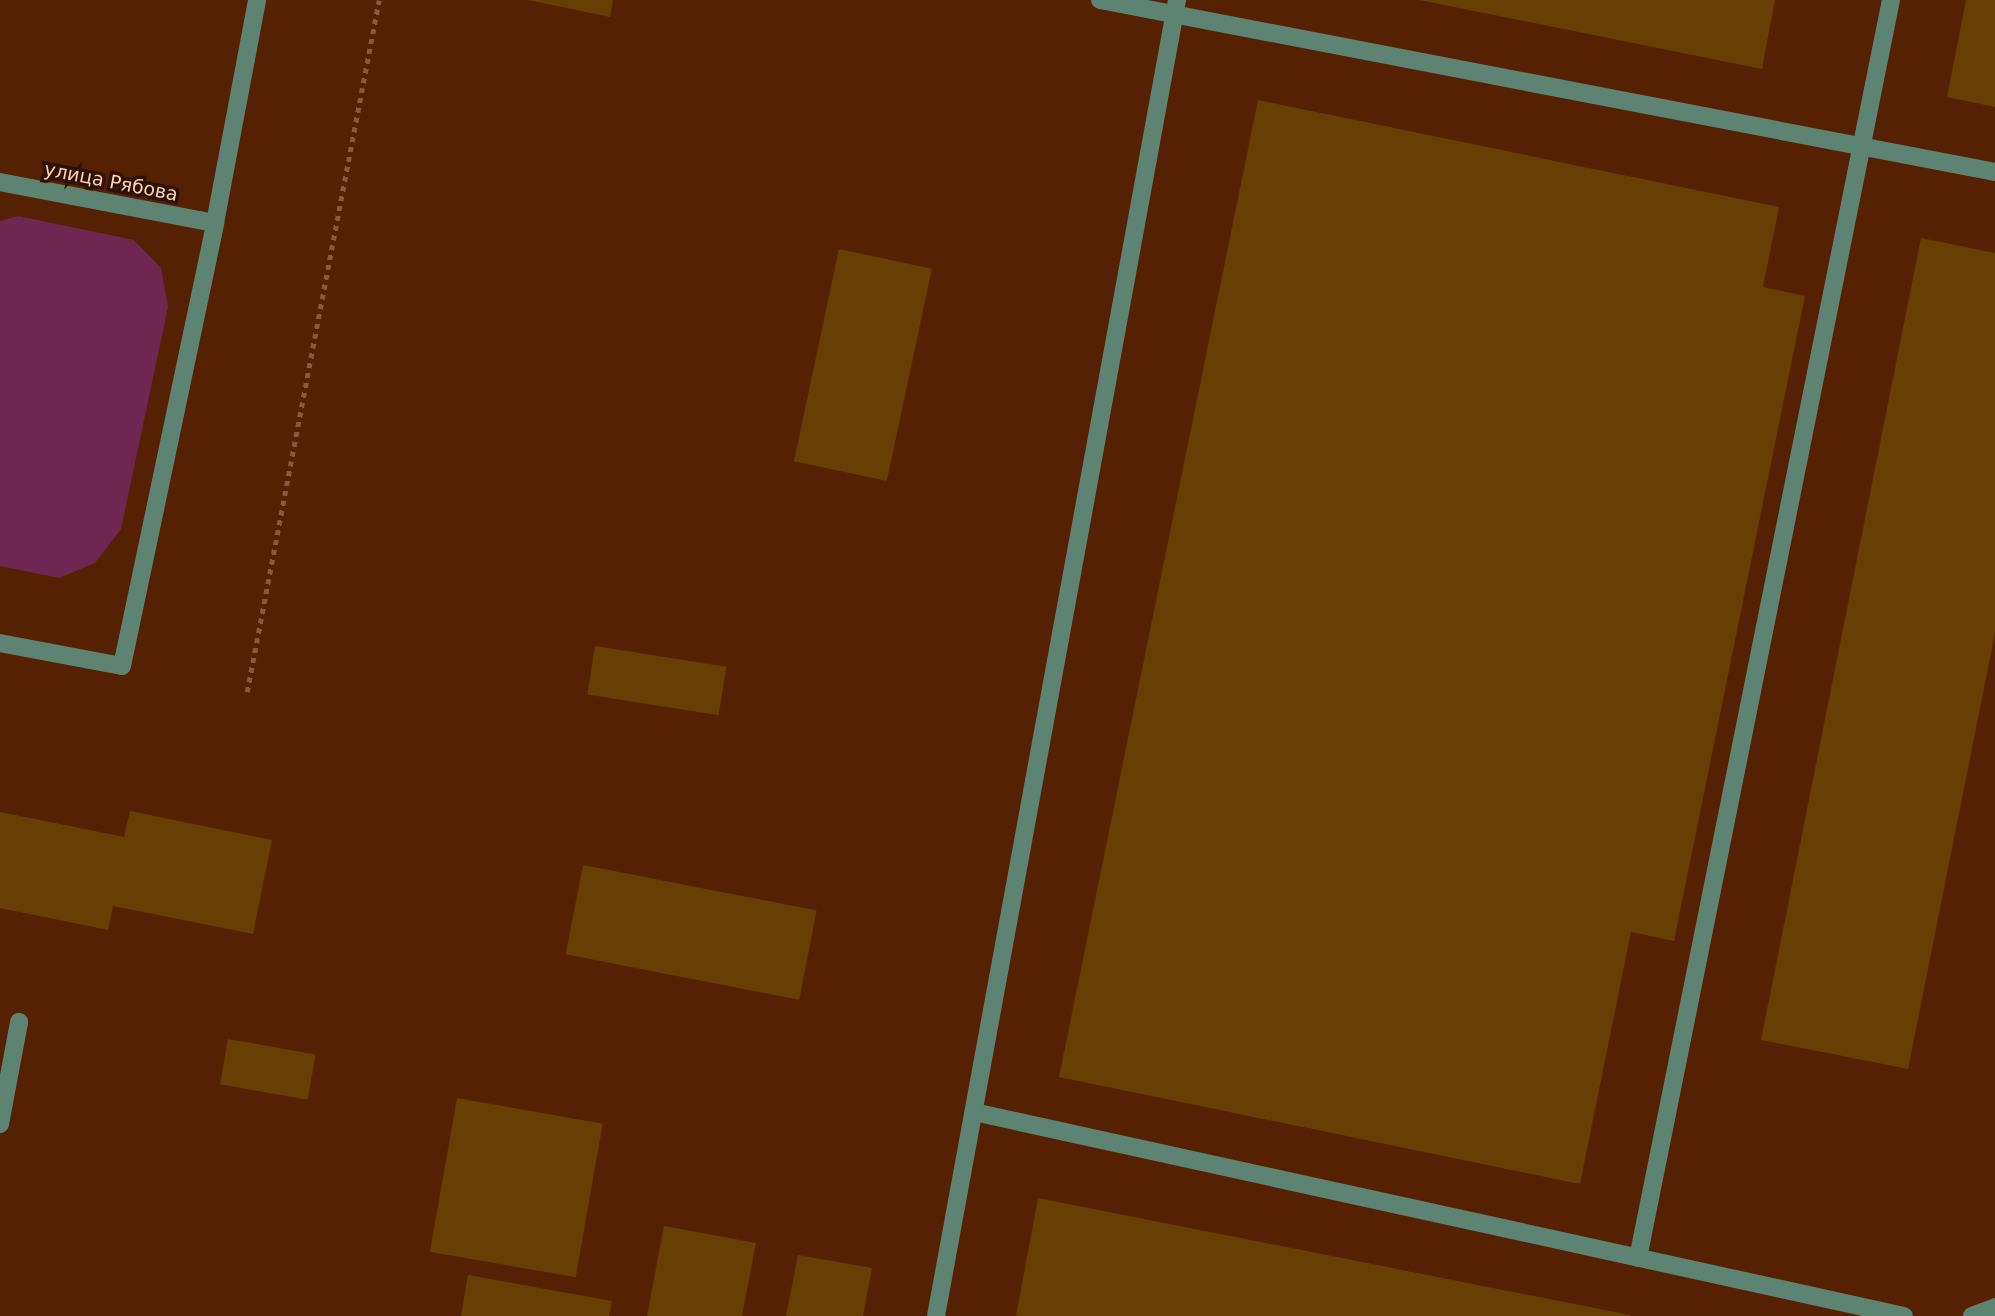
<!DOCTYPE html>
<meta charset="utf-8">
<style>
body{margin:0}
#map{position:relative;width:1995px;height:1316px;overflow:hidden;background:#562103;font-family:"DejaVu Sans",sans-serif}
div>[style]{position:absolute}
[style*='--x']{left:calc(var(--x)*1px);top:calc(var(--y)*1px);width:calc(var(--w)*1px);rotate:calc(var(--a)*1deg)}
.green>*{inset:0;background:#6e2653}
.building>*{inset:0;background:#693e05;transform-origin:0 0}
.path>*{height:4.5px;margin-top:-2.25px;transform-origin:0;background:repeating-linear-gradient(90deg,#8a583e 0 5px,transparent 0 10px)}
.minor>*{height:18px;margin:-9px;padding:0 9px;transform-origin:9px;border-radius:9px;background:#5d8372}
span{translate:-50% -50%;white-space:nowrap;text-align:center;line-height:1.15;-webkit-text-stroke:7px #2f1103;paint-order:stroke}
.street-label{font-size:19px;color:#fbd0bd}
</style>
<div id="map">
<div class="green">
<i style="clip-path:polygon(18px 216px,134px 240px,161px 268px,168px 307px,121px 529px,95px 563px,59px 578px,0 566px,0 221px)"></i>
</div>
<div class="building">
<i style="clip-path:polygon(528px 0,613px 0,610px 17px)"></i>
<i style="clip-path:polygon(1419px 0,1775px 0,1762px 69px)"></i>
<i style="clip-path:polygon(1966px 0,1995px 0,1995px 107px,1947px 97px)"></i>
<i style="clip-path:polygon(1258px 100px,1779px 207px,1763px 287px,1805px 296px,1674px 941px,1631px 932px,1580px 1184px,1059px 1077px)"></i>
<i style="clip-path:polygon(1921px 238px,1995px 253px,1995px 633px,1908px 1069px,1761px 1040px)"></i>
<i style="left:839px;top:249px;width:95px;height:217px;rotate:12deg"></i>
<i style="left:595px;top:646px;width:133px;height:49px;rotate:9deg"></i>
<i style="clip-path:polygon(130px 811px,272px 840px,253px 934px,113px 906px,108px 930px,0 908px,0 812px,124px 837px)"></i>
<i style="left:583px;top:865px;width:238px;height:91px;rotate:11deg"></i>
<i style="left:228px;top:1039px;width:89px;height:46px;rotate:10deg"></i>
<i style="left:457px;top:1098px;width:148px;height:156px;rotate:10deg"></i>
<i style="clip-path:polygon(1038px 1198px,1630px 1315px,1630px 1316px,1016px 1316px)"></i>
<i style="clip-path:polygon(664px 1226px,756px 1243px,742px 1316px,647px 1316px)"></i>
<i style="clip-path:polygon(798px 1255px,872px 1268px,863px 1316px,786px 1316px)"></i>
<i style="clip-path:polygon(468px 1275px,612px 1301px,609px 1316px,461px 1316px)"></i>
</div>
<div class="path">
<i style="--x:247;--y:692;--w:704;--a:-79.2"></i>
</div>
<div class="minor">
<i style="--x:1100;--y:0;--w:911;--a:10.88"></i>
<i style="--x:0;--y:182;--w:219;--a:10.8"></i>
<i style="--x:0;--y:643;--w:124;--a:10.7"></i>
<i style="--x:122;--y:666;--w:453;--a:-78.1"></i>
<i style="--x:215;--y:223;--w:227;--a:-79.3"></i>
<i style="--x:974;--y:1112;--w:952;--a:12.37"></i>
<i style="--x:0;--y:1124;--w:104;--a:-79.4"></i>
<i style="--x:1638;--y:1258;--w:1283;--a:-78.63"></i>
<i style="--x:936;--y:1316;--w:1338;--a:-79.62"></i>
<i style="--x:1972;--y:1316;--w:25;--a:-21"></i>
</div>
<div class="street-label">
<span style="left:111px;top:182px;rotate:11deg">улица Рябова</span>
</div>
</div>
